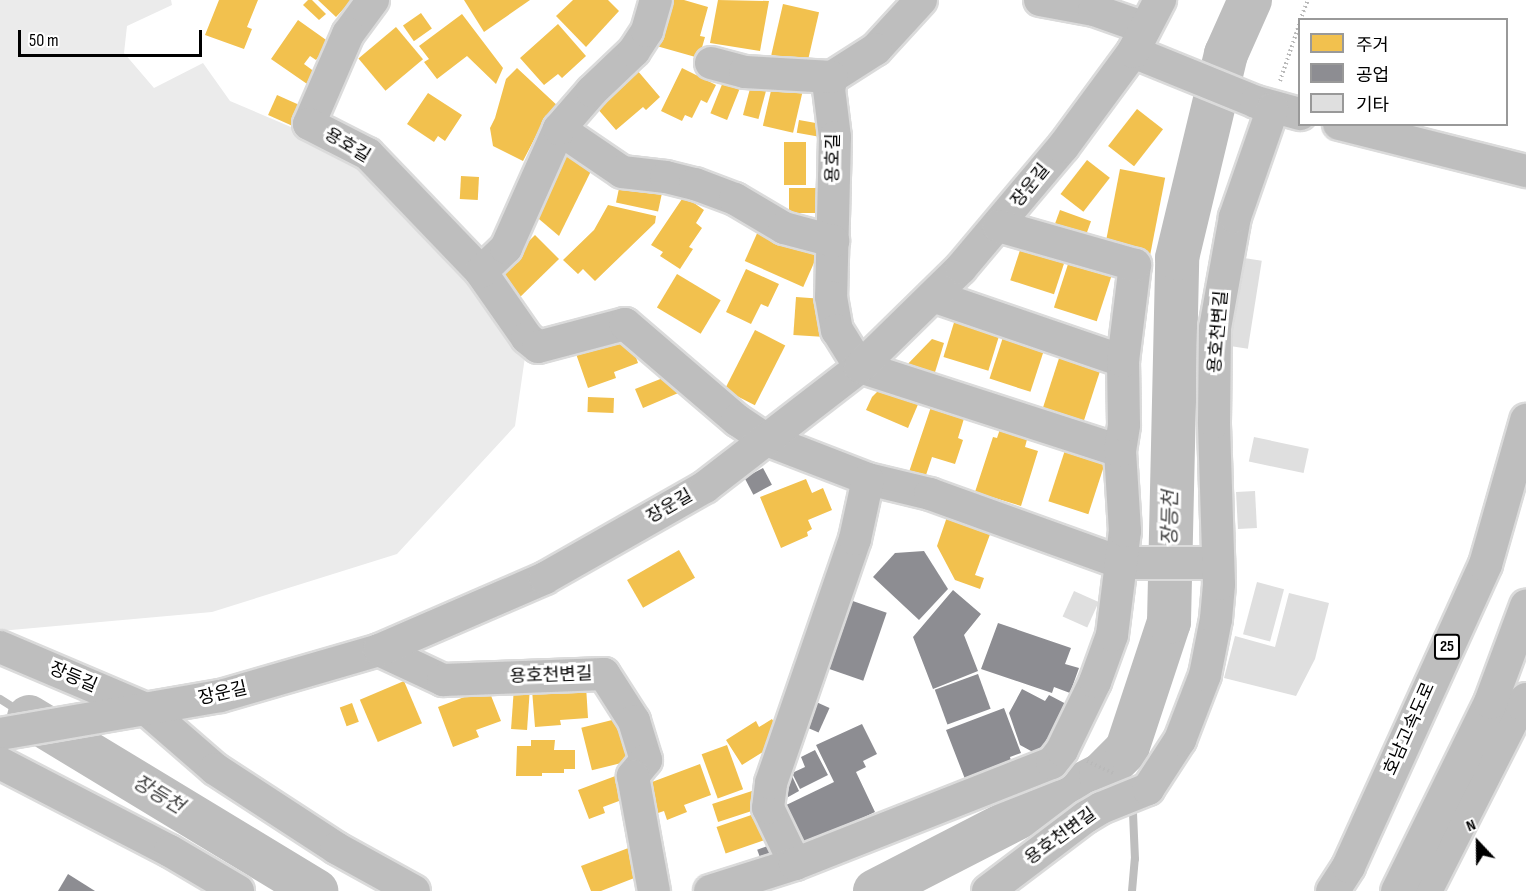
<!DOCTYPE html>
<meta charset="utf-8">
<style>
body{margin:0}
#map{position:relative;width:1526px;height:891px;overflow:hidden;background:#fff;font-family:"Sofia Sans Condensed","Noto Sans KR",sans-serif}
div>[style]{position:absolute}
[style*='--x']{left:calc(var(--x)*1px);top:calc(var(--y)*1px);width:calc(var(--w)*1px);rotate:calc(var(--a)*1deg)}
.green>*{inset:0;background:#ebebeb}
.homes>*{inset:0;background:#f2c14e;transform-origin:0 0}
.industry>*{inset:0;background:#8d8d92;transform-origin:0 0}
.stream>*{height:8px;margin:-4px;padding:0 4px;transform-origin:4px;border-radius:4px;background:#bebebe}
.river>*{height:44px;margin:-22px;padding:0 22px;transform-origin:22px;border-radius:22px;background:#bebebe}
.building>*{inset:0;background:#dfdfdf;transform-origin:0 0}
.path>*{height:4px;margin-top:-2px;transform-origin:0;background:repeating-linear-gradient(90deg,#b9b9b9 0 1.5px,transparent 0 4.5px)}
.roads{filter:drop-shadow(2px 0 #dbdbdb) drop-shadow(-2px 0 #dbdbdb) drop-shadow(0 2px #dbdbdb) drop-shadow(0 -2px #dbdbdb)}
.minor>*{height:32px;margin:-16px;padding:0 16px;transform-origin:16px;border-radius:16px;background:#bebebe}
.highway>*{height:33px;margin:-16.5px;padding:0 16.5px;transform-origin:16.5px;border-radius:16.5px;background:#bebebe}
span{translate:-50% -50%;white-space:nowrap;text-align:center;line-height:1.15;-webkit-text-stroke:6px #fff;paint-order:stroke}
.shield-label span{padding:2px 4px;background:#fff;border:2px solid;border-radius:4px;-webkit-text-stroke-width:0}
.shield-label{font-size:16px;color:#000;font-weight:700}
.street-label{font-size:18px;color:#000}
.water-label{font-size:20px;color:#434343;font-style:italic}
.legend{position:absolute;left:1298px;top:18px;width:210px;height:108px;box-sizing:border-box;background:#fff;border:2px solid #999;margin:0;padding:8px 10px;list-style:none;font-size:18px;color:#000}
.legend li{display:flex;align-items:center;gap:12px;height:30px}
.legend b{width:30px;border:2px solid #999}
.north{position:absolute;left:1448px;top:813px;width:60px;height:60px;-webkit-text-stroke:4px #fff;paint-order:stroke;rotate:338deg;font-size:16px;font-weight:700;line-height:24px;text-align:center;color:#000}
.north::after{content:'';display:block;margin:auto;width:21px;height:27px;background:#000;clip-path:polygon(50% 0,100% 100%,50% 72%,0 100%)}
.scale{position:absolute;left:18px;top:30px;width:184px;height:27px;box-sizing:border-box;border:3px solid #000;border-top:0;padding-left:8px;font-size:18px;line-height:21px;white-space:nowrap;color:#000;-webkit-text-stroke:4px #fff;paint-order:stroke}
</style>
<div id="map">
<div class="green">
<i style="clip-path:polygon(0 0,171px 0,172px 5px,127px 26px,124px 53px,154px 88px,203px 63px,230px 101px,366px 159px,472px 278px,525px 357px,515px 426px,397px 554px,212px 612px,0 631px)"></i>
</div>
<div class="homes">
<i style="clip-path:polygon(219px 0,258px 0,247px 27px,252px 29px,244px 49px,205px 35px)"></i>
<i style="clip-path:polygon(308px 0,312px 0,326px 14px,319px 20px,303px 5px)"></i>
<i style="clip-path:polygon(318px 0,352px 0,336px 17px)"></i>
<i style="clip-path:polygon(464px 0,530px 0,484px 32px)"></i>
<i style="clip-path:polygon(573px 0,608px 0,619px 11px,586px 47px,556px 16px)"></i>
<i style="clip-path:polygon(665px 0,684px 0,708px 7px,700px 36px,705px 37px,699px 58px,653px 45px)"></i>
<i style="clip-path:polygon(718px 0,769px 1px,760px 51px,710px 43px)"></i>
<i style="left:783px;top:4px;width:37px;height:52px;rotate:13deg"></i>
<i style="left:421px;top:13px;width:19px;height:22px;rotate:55deg"></i>
<i style="clip-path:polygon(462px 14px,503px 68px,496px 84px,467px 56px,437px 79px,424px 62px,429px 59px,419px 46px)"></i>
<i style="clip-path:polygon(298px 20px,329px 42px,316px 60px,310px 56px,304px 64px,319px 75px,310px 86px,271px 59px)"></i>
<i style="clip-path:polygon(558px 24px,586px 56px,562px 78px,558px 74px,544px 85px,520px 58px)"></i>
<i style="left:396px;top:27px;width:42px;height:49px;rotate:50deg"></i>
<i style="clip-path:polygon(517px 68px,560px 108px,538px 132px,523px 161px,493px 146px,490px 128px,495px 118px,506px 79px)"></i>
<i style="clip-path:polygon(682px 68px,716px 85px,707px 103px,701px 100px,692px 118px,685px 115px,682px 121px,661px 111px)"></i>
<i style="clip-path:polygon(637px 70px,660px 97px,646px 110px,643px 107px,616px 130px,596px 107px)"></i>
<i style="left:725px;top:77px;width:18px;height:39px;rotate:22deg"></i>
<i style="left:773px;top:82px;width:31px;height:45px;rotate:13deg"></i>
<i style="left:751px;top:85px;width:16px;height:31px;rotate:15deg"></i>
<i style="clip-path:polygon(428px 93px,462px 115px,445px 141px,438px 136px,434px 142px,407px 124px)"></i>
<i style="left:277px;top:95px;width:27px;height:22px;rotate:24deg"></i>
<i style="left:1137px;top:109px;width:33px;height:47px;rotate:38deg"></i>
<i style="left:799px;top:120px;width:27px;height:13px;rotate:10deg"></i>
<i style="clip-path:polygon(559px 141px,593px 167px,559px 236px,526px 208px)"></i>
<i style="left:784px;top:142px;width:22px;height:43px"></i>
<i style="left:1087px;top:160px;width:29px;height:43px;rotate:38deg"></i>
<i style="left:1120px;top:169px;width:46px;height:78px;rotate:11deg"></i>
<i style="left:461px;top:176px;width:18px;height:23px;rotate:3deg"></i>
<i style="left:621px;top:179px;width:43px;height:24px;rotate:12deg"></i>
<i style="left:789px;top:188px;width:35px;height:25px"></i>
<i style="clip-path:polygon(684px 196px,704px 210px,696px 223px,702px 228px,689px 247px,693px 249px,680px 269px,660px 256px,663px 252px,651px 245px)"></i>
<i style="clip-path:polygon(608px 205px,656px 216px,655px 223px,595px 281px,583px 269px,578px 274px,563px 260px,594px 230px)"></i>
<i style="left:1060px;top:210px;width:33px;height:21px;rotate:20deg"></i>
<i style="left:759px;top:229px;width:64px;height:35px;rotate:24deg"></i>
<i style="clip-path:polygon(535px 235px,559px 259px,515px 302px,497px 273px)"></i>
<i style="left:1022px;top:244px;width:46px;height:38px;rotate:18deg"></i>
<i style="left:1070px;top:258px;width:45px;height:52px;rotate:18deg"></i>
<i style="clip-path:polygon(746px 269px,779px 284px,768px 307px,761px 304px,751px 324px,726px 312px)"></i>
<i style="left:677px;top:274px;width:51px;height:39px;rotate:31deg"></i>
<i style="left:796px;top:297px;width:28px;height:38px;rotate:4deg"></i>
<i style="left:956px;top:316px;width:47px;height:43px;rotate:17deg"></i>
<i style="left:755px;top:330px;width:34px;height:67px;rotate:27deg"></i>
<i style="left:1005px;top:331px;width:43px;height:50px;rotate:18deg"></i>
<i style="clip-path:polygon(627px 332px,638px 363px,614px 372px,616px 378px,588px 388px,575px 351px)"></i>
<i style="clip-path:polygon(932px 339px,944px 343px,932px 382px,900px 372px)"></i>
<i style="left:1062px;top:349px;width:43px;height:72px;rotate:18deg"></i>
<i style="clip-path:polygon(668px 376px,683px 391px,643px 408px,635px 389px)"></i>
<i style="clip-path:polygon(884px 385px,922px 395px,908px 428px,866px 410px,872px 397px)"></i>
<i style="left:588px;top:397px;width:26px;height:15px;rotate:2deg"></i>
<i style="clip-path:polygon(933px 401px,966px 412px,958px 438px,963px 440px,955px 464px,932px 457px,925px 478px,909px 472px)"></i>
<i style="clip-path:polygon(1002px 423px,1029px 432px,1025px 447px,1038px 451px,1021px 506px,975px 492px,993px 437px,997px 438px)"></i>
<i style="left:1066px;top:447px;width:42px;height:57px;rotate:18deg"></i>
<i style="clip-path:polygon(806px 479px,812px 493px,823px 488px,832px 510px,808px 520px,812px 529px,807px 532px,808px 536px,781px 548px,760px 497px)"></i>
<i style="clip-path:polygon(948px 514px,992px 529px,975px 575px,984px 578px,980px 589px,955px 580px,937px 546px)"></i>
<i style="left:679px;top:550px;width:32px;height:60px;rotate:60deg"></i>
<i style="left:404px;top:681px;width:46px;height:48px;rotate:67deg"></i>
<i style="clip-path:polygon(586px 686px,588px 718px,560px 720px,561px 725px,535px 727px,532px 690px)"></i>
<i style="left:514px;top:687px;width:16px;height:42px;rotate:4deg"></i>
<i style="clip-path:polygon(488px 688px,501px 721px,476px 730px,479px 737px,453px 747px,438px 707px)"></i>
<i style="left:352px;top:703px;width:20px;height:13px;rotate:70deg"></i>
<i style="left:624px;top:717px;width:44px;height:44px;rotate:76deg"></i>
<i style="clip-path:polygon(772px 719px,780px 733px,777px 743px,742px 765px,726px 740px,756px 721px,759px 727px)"></i>
<i style="clip-path:polygon(531px 740px,555px 740px,554px 750px,575px 750px,575px 769px,564px 769px,564px 773px,542px 773px,542px 776px,516px 776px,517px 746px,531px 746px)"></i>
<i style="left:727px;top:745px;width:47px;height:27px;rotate:70deg"></i>
<i style="clip-path:polygon(700px 764px,711px 795px,684px 805px,687px 812px,667px 820px,664px 811px,655px 814px,644px 785px)"></i>
<i style="clip-path:polygon(618px 775px,627px 798px,603px 807px,605px 813px,589px 819px,578px 790px)"></i>
<i style="left:755px;top:790px;width:19px;height:45px;rotate:72deg"></i>
<i style="left:760px;top:812px;width:28px;height:46px;rotate:71deg"></i>
<i style="clip-path:polygon(631px 847px,642px 875px,601px 891px,591px 891px,581px 866px)"></i>
</div>
<div class="industry">
<i style="left:763px;top:468px;width:19px;height:21px;rotate:62deg"></i>
<i style="clip-path:polygon(924px 551px,948px 589px,919px 620px,873px 577px,895px 553px)"></i>
<i style="clip-path:polygon(953px 590px,981px 614px,964px 635px,978px 671px,933px 689px,913px 637px)"></i>
<i style="left:847px;top:599px;width:42px;height:72px;rotate:19deg"></i>
<i style="clip-path:polygon(998px 623px,1071px 648px,1065px 664px,1079px 668px,1070px 693px,1054px 687px,1052px 693px,981px 669px)"></i>
<i style="left:978px;top:674px;width:37px;height:46px;rotate:70deg"></i>
<i style="clip-path:polygon(1022px 689px,1045px 701px,1049px 695px,1070px 706px,1042px 757px,1020px 745px,1009px 713px)"></i>
<i style="left:814px;top:701px;width:17px;height:27px;rotate:24deg"></i>
<i style="clip-path:polygon(1004px 708px,1021px 753px,1010px 757px,1011px 761px,994px 768px,996px 774px,974px 782px,972px 776px,965px 779px,946px 730px)"></i>
<i style="clip-path:polygon(862px 724px,877px 754px,863px 761px,866px 767px,856px 772px,875px 812px,799px 848px,780px 808px,834px 782px,816px 745px)"></i>
<i style="clip-path:polygon(815px 750px,828px 775px,800px 789px,792px 773px,805px 767px,801px 757px)"></i>
<i style="clip-path:polygon(792px 776px,799px 791px,781px 801px,782px 781px)"></i>
<i style="left:776px;top:843px;width:15px;height:20px;rotate:70deg"></i>
<i style="clip-path:polygon(68px 874px,95px 891px,58px 891px)"></i>
</div>
<div class="stream">
<i style="--x:0;--y:699;--w:34;--a:32"></i>
<i style="--x:1101;--y:775;--w:26;--a:29"></i>
<i style="--x:1132;--y:891;--w:32;--a:-85"></i>
<i style="--x:1135;--y:859;--w:45;--a:-92.5"></i>
</div>
<div class="river">
<i style="--x:29;--y:717;--w:336;--a:31.2"></i>
<i style="--x:875;--y:891;--w:254;--a:-27.2"></i>
<i style="--x:1101;--y:775;--w:37;--a:-45"></i>
<i style="--x:1127;--y:749;--w:134;--a:-71.7"></i>
<i style="--x:1169;--y:622;--w:364;--a:-88.7"></i>
<i style="--x:1177;--y:258;--w:210;--a:-76.5"></i>
<i style="--x:1226;--y:54;--w:59;--a:-66"></i>
</div>
<div class="building">
<i style="left:1244px;top:258px;width:18px;height:89px;rotate:9deg"></i>
<i style="left:1254px;top:437px;width:56px;height:25px;rotate:12deg"></i>
<i style="left:1255px;top:491px;width:37px;height:19px;rotate:87deg"></i>
<i style="left:1257px;top:582px;width:28px;height:54px;rotate:15deg"></i>
<i style="left:1074px;top:591px;width:27px;height:28px;rotate:24deg"></i>
<i style="clip-path:polygon(1289px 593px,1329px 603px,1315px 659px,1296px 696px,1224px 678px,1235px 636px,1275px 647px)"></i>
</div>
<div class="path">
<i style="--x:1300;--y:20;--w:22;--a:-68"></i>
<i style="--x:1280;--y:81;--w:62;--a:-71.3"></i>
<i style="--x:1087;--y:761;--w:29;--a:25"></i>
</div>
<div class="roads">
<div class="minor">
<i style="--x:373;--y:0;--w:42;--a:126.3"></i>
<i style="--x:348;--y:34;--w:98;--a:113.4"></i>
<i style="--x:309;--y:124;--w:66;--a:27"></i>
<i style="--x:368;--y:154;--w:163;--a:46.2"></i>
<i style="--x:481;--y:272;--w:80;--a:55.1"></i>
<i style="--x:527;--y:338;--w:14;--a:39"></i>
<i style="--x:538;--y:347;--w:90;--a:-14.8"></i>
<i style="--x:625;--y:324;--w:148;--a:40.6"></i>
<i style="--x:737;--y:420;--w:36;--a:34"></i>
<i style="--x:767;--y:440;--w:108;--a:21.1"></i>
<i style="--x:868;--y:479;--w:64;--a:13.6"></i>
<i style="--x:930;--y:494;--w:204;--a:19.8"></i>
<i style="--x:1122;--y:563;--w:96;--a:0"></i>
<i style="--x:921;--y:0;--w:67;--a:132.6"></i>
<i style="--x:876;--y:49;--w:52;--a:147.5"></i>
<i style="--x:832;--y:77;--w:12;--a:104"></i>
<i style="--x:829;--y:89;--w:48;--a:82.9"></i>
<i style="--x:835;--y:137;--w:160;--a:91.4"></i>
<i style="--x:831;--y:297;--w:34;--a:80"></i>
<i style="--x:837;--y:330;--w:44;--a:58.1"></i>
<i style="--x:860;--y:367;--w:273;--a:17.9"></i>
<i style="--x:1040;--y:0;--w:55;--a:10.5"></i>
<i style="--x:1094;--y:10;--w:54;--a:19.4"></i>
<i style="--x:1133;--y:52;--w:133;--a:22.1"></i>
<i style="--x:1256;--y:102;--w:46;--a:15.3"></i>
<i style="--x:711;--y:63;--w:35;--a:15"></i>
<i style="--x:745;--y:72;--w:87;--a:3.3"></i>
<i style="--x:1339;--y:124;--w:193;--a:14.1"></i>
<i style="--x:559;--y:129;--w:76;--a:34.3"></i>
<i style="--x:622;--y:172;--w:44;--a:6.5"></i>
<i style="--x:666;--y:177;--w:30;--a:14"></i>
<i style="--x:695;--y:184;--w:43;--a:20.6"></i>
<i style="--x:735;--y:199;--w:57;--a:30.6"></i>
<i style="--x:784;--y:228;--w:51;--a:14.9"></i>
<i style="--x:481;--y:272;--w:35;--a:-44"></i>
<i style="--x:506;--y:248;--w:130;--a:-66"></i>
<i style="--x:559;--y:129;--w:50;--a:-49"></i>
<i style="--x:592;--y:91;--w:58;--a:-43.6"></i>
<i style="--x:634;--y:51;--w:24;--a:-57"></i>
<i style="--x:647;--y:31;--w:32;--a:-74"></i>
<i style="--x:933;--y:296;--w:201;--a:18.9"></i>
<i style="--x:0;--y:647;--w:159;--a:23"></i>
<i style="--x:146;--y:709;--w:91;--a:41"></i>
<i style="--x:215;--y:769;--w:145;--a:33.1"></i>
<i style="--x:336;--y:848;--w:89;--a:28.9"></i>
<i style="--x:379;--y:650;--w:71;--a:25.1"></i>
<i style="--x:443;--y:680;--w:161;--a:-2.1"></i>
<i style="--x:604;--y:674;--w:56;--a:57.4"></i>
<i style="--x:634;--y:721;--w:41;--a:72.9"></i>
<i style="--x:646;--y:760;--w:21;--a:129"></i>
<i style="--x:633;--y:776;--w:117;--a:79.7"></i>
<i style="--x:0;--y:734;--w:224;--a:-9.8"></i>
<i style="--x:221;--y:696;--w:165;--a:-16.2"></i>
<i style="--x:379;--y:650;--w:181;--a:-23.4"></i>
<i style="--x:545;--y:578;--w:184;--a:-29.6"></i>
<i style="--x:705;--y:487;--w:196;--a:-37.7"></i>
<i style="--x:860;--y:367;--w:141;--a:-44.4"></i>
<i style="--x:961;--y:268;--w:158;--a:-49.9"></i>
<i style="--x:1063;--y:147;--w:118;--a:-53.6"></i>
<i style="--x:1133;--y:52;--w:59;--a:-62.6"></i>
<i style="--x:0;--y:763;--w:191;--a:27.4"></i>
<i style="--x:170;--y:851;--w:79;--a:30.5"></i>
<i style="--x:795;--y:864;--w:62;--a:-115.7"></i>
<i style="--x:768;--y:808;--w:25;--a:-83"></i>
<i style="--x:771;--y:783;--w:258;--a:-71"></i>
<i style="--x:855;--y:539;--w:61;--a:-77.8"></i>
<i style="--x:710;--y:891;--w:89;--a:-17.6"></i>
<i style="--x:795;--y:864;--w:276;--a:-21.5"></i>
<i style="--x:1052;--y:763;--w:16;--a:-52"></i>
<i style="--x:1062;--y:750;--w:76;--a:-64.1"></i>
<i style="--x:1095;--y:682;--w:50;--a:-70.1"></i>
<i style="--x:1112;--y:635;--w:105;--a:-82.9"></i>
<i style="--x:1125;--y:531;--w:80;--a:-93.6"></i>
<i style="--x:1120;--y:451;--w:26;--a:-81"></i>
<i style="--x:1124;--y:425;--w:64;--a:-90.9"></i>
<i style="--x:1123;--y:361;--w:97;--a:-82.9"></i>
<i style="--x:1135;--y:265;--w:142;--a:-164.1"></i>
<i style="--x:988;--y:891;--w:123;--a:-37.1"></i>
<i style="--x:1086;--y:817;--w:17;--a:-31"></i>
<i style="--x:1101;--y:808;--w:51;--a:-22"></i>
<i style="--x:1148;--y:789;--w:59;--a:-56.9"></i>
<i style="--x:1180;--y:740;--w:70;--a:-69"></i>
<i style="--x:1205;--y:675;--w:57;--a:-78.9"></i>
<i style="--x:1216;--y:619;--w:35;--a:-85"></i>
<i style="--x:1219;--y:584;--w:162;--a:-91.8"></i>
<i style="--x:1214;--y:422;--w:94;--a:-89.4"></i>
<i style="--x:1215;--y:328;--w:113;--a:-79.8"></i>
<i style="--x:1235;--y:217;--w:115;--a:-70.8"></i>
<i style="--x:1426;--y:891;--w:210;--a:-63.1"></i>
<i style="--x:1521;--y:704;--w:7;--a:-45"></i>
</div>
<div class="highway">
<i style="--x:1332;--y:891;--w:30;--a:-57"></i>
<i style="--x:1348;--y:866;--w:332;--a:-65.6"></i>
<i style="--x:1485;--y:564;--w:150;--a:-74.1"></i>
<i style="--x:1397;--y:891;--w:211;--a:-63.8"></i>
<i style="--x:1490;--y:702;--w:103;--a:-69.6"></i>
</div>
</div>
<div class="shield-label">
<span style="left:1447px;top:647px">25</span>
</div>
<div class="street-label">
<span style="left:347px;top:146px;rotate:31deg">용호길</span>
<span style="left:834px;top:158px;rotate:-89deg">용호길</span>
<span style="left:1031px;top:186px;rotate:-51deg">장운길</span>
<span style="left:1219px;top:332px;rotate:-85deg">용호천변길</span>
<span style="left:670px;top:507px;rotate:-30deg">장운길</span>
<span style="left:551px;top:676px;rotate:-2deg">용호천변길</span>
<span style="left:73px;top:678px;rotate:23deg">장등길</span>
<span style="left:223px;top:694px;rotate:-13deg">장운길</span>
<span style="left:1410px;top:729px;rotate:-66deg">호남고속도로</span>
<span style="left:1061px;top:837px;rotate:-36deg">용호천변길</span>
</div>
<div class="water-label">
<span style="left:1171px;top:518px;rotate:-89deg">장등천</span>
<span style="left:158px;top:795px;rotate:31deg">장등천</span>
</div>
<ul class="legend">
<li><b style="height:16px;background:#f2c14e"></b>주거</li>
<li><b style="height:16px;background:#8d8d92"></b>공업</li>
<li><b style="height:16px;background:#dfdfdf"></b>기타</li>
</ul>
<div class="north">N</div>
<div class="scale">50 m</div>
</div>
